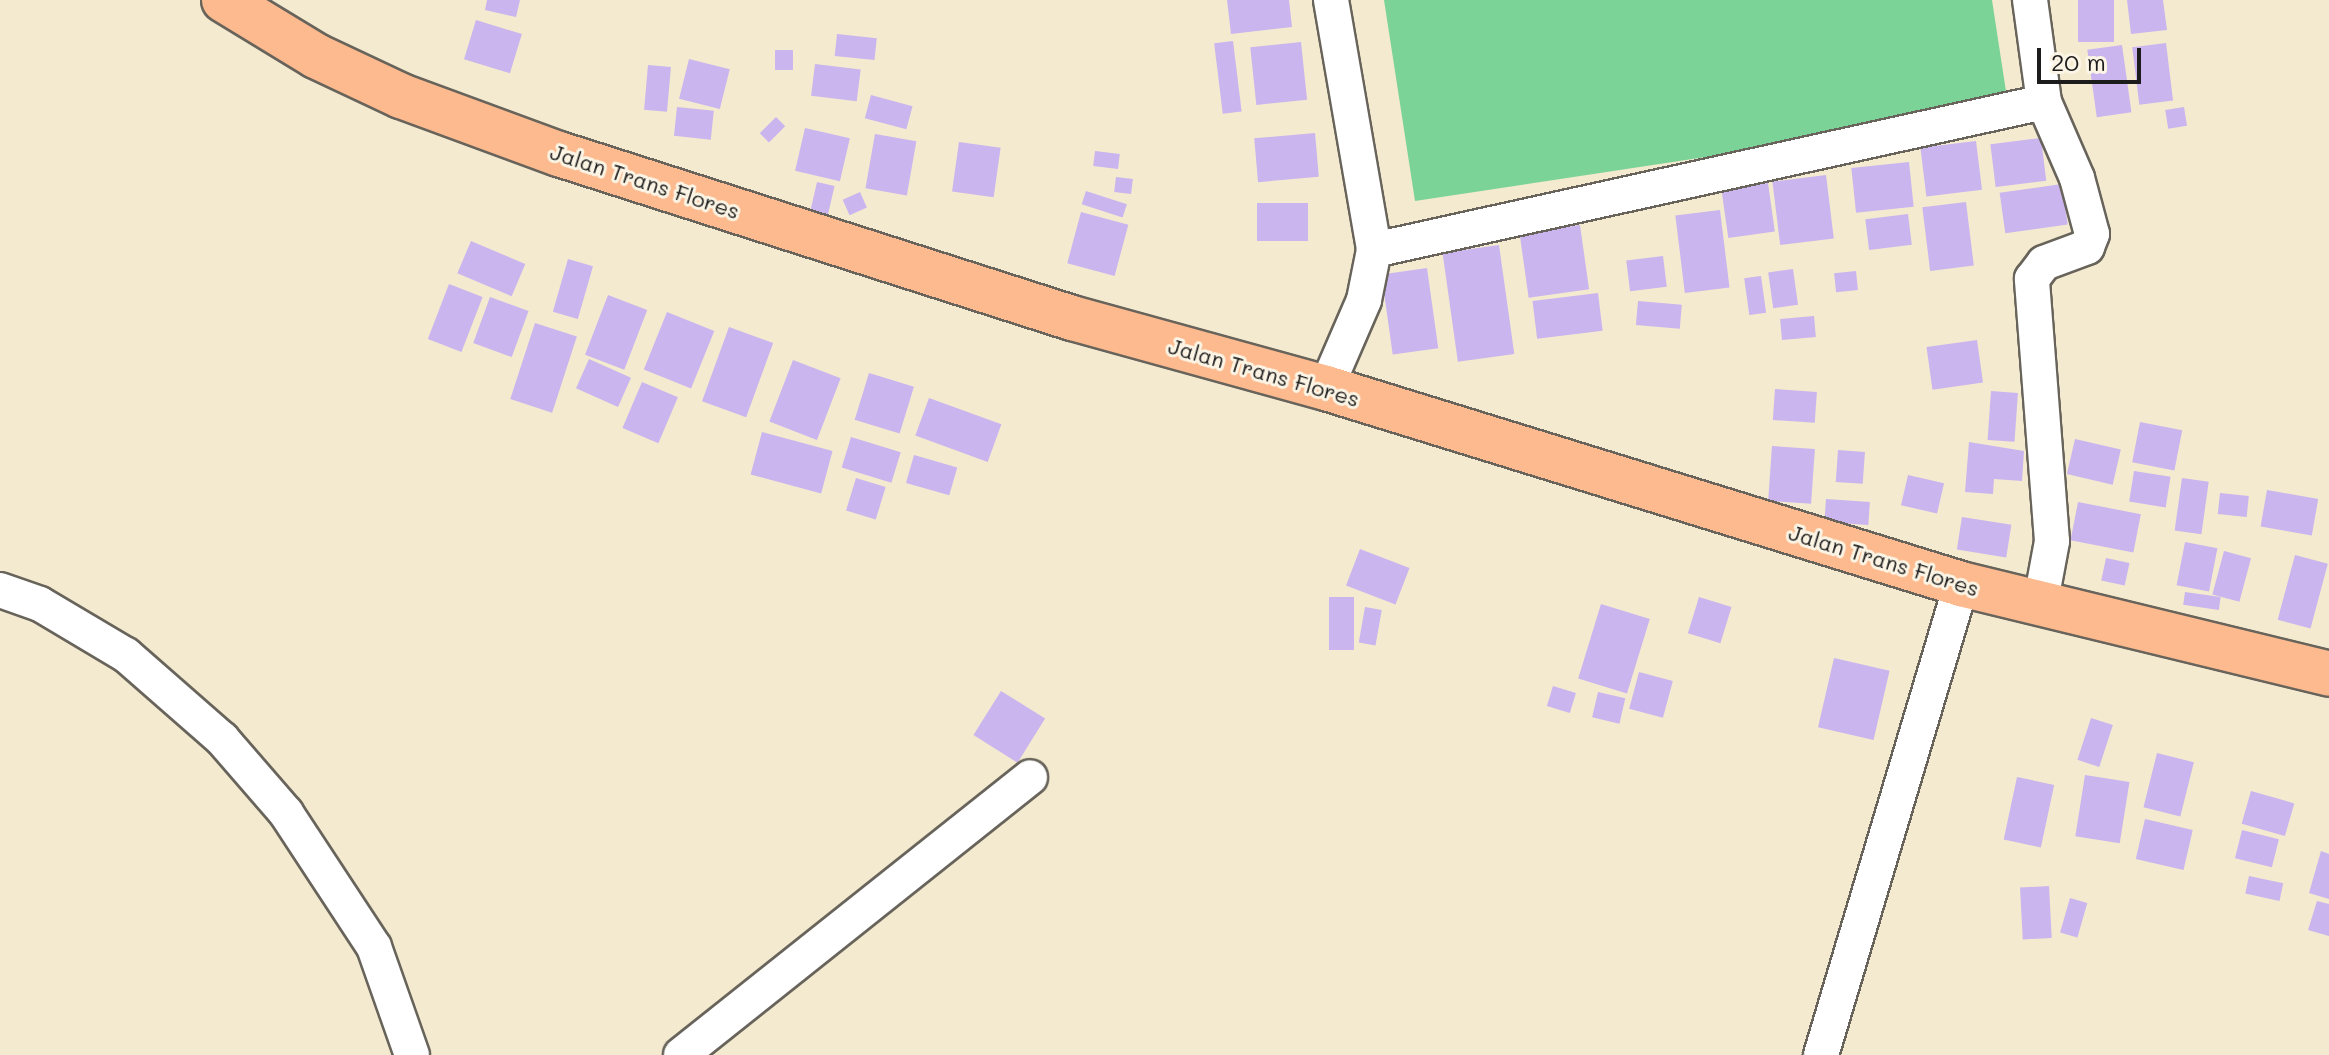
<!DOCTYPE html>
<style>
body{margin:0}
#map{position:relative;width:2329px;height:1055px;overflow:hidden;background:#f4ead0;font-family:Mali,sans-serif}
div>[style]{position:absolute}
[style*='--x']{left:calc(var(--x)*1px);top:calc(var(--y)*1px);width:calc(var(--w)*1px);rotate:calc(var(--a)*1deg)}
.green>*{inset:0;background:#7cd398}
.building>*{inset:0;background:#cab5ee;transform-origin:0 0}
.roads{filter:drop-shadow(2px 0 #68645b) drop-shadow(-2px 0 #68645b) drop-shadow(0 2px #68645b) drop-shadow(0 -2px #68645b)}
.minor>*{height:34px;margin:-17px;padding:0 17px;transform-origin:17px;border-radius:17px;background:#fff}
.highway>*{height:44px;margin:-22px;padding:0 22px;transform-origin:22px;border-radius:22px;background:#fcba8e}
span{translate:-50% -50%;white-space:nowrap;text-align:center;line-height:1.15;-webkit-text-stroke:6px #fcf5e5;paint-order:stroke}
.street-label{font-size:22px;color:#1c1c1c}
.scale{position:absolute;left:2037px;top:48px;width:104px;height:36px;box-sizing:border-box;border:4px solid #1c1c1c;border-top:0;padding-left:10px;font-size:24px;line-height:28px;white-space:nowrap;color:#1c1c1c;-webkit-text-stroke:6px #fcf5e5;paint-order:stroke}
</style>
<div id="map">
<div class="green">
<i style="clip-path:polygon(1384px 0,1992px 0,2009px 111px,1415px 201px)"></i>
</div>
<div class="building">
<i style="clip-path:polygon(487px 0,520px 0,516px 17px,485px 10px)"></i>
<i style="clip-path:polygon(1227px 0,1289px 0,1292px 27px,1231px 34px)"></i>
<i style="left:2078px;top:0;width:36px;height:42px"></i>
<i style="clip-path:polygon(2127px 0,2163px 0,2167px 30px,2131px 34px)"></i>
<i style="left:476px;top:20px;width:48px;height:41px;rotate:17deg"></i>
<i style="left:837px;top:34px;width:40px;height:22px;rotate:6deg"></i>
<i style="left:1233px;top:41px;width:71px;height:19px;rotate:83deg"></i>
<i style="left:1301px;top:42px;width:58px;height:51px;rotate:84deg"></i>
<i style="left:2166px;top:43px;width:58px;height:34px;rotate:83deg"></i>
<i style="left:2122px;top:45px;width:68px;height:35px;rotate:82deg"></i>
<i style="left:775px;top:50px;width:18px;height:20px"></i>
<i style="left:689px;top:59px;width:42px;height:41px;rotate:14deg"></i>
<i style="left:815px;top:64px;width:46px;height:32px;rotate:7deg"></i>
<i style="left:648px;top:65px;width:23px;height:45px;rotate:5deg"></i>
<i style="left:871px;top:95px;width:43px;height:24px;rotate:15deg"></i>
<i style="left:677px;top:107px;width:37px;height:29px;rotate:6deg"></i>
<i style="left:2184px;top:107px;width:19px;height:19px;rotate:81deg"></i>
<i style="left:776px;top:117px;width:13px;height:23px;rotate:45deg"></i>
<i style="left:805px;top:128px;width:46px;height:44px;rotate:13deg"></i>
<i style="left:1315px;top:133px;width:44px;height:61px;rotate:85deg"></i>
<i style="left:875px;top:134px;width:42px;height:55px;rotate:10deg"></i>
<i style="left:2041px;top:138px;width:43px;height:51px;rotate:83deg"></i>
<i style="left:1976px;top:141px;width:49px;height:56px;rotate:83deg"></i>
<i style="left:959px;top:142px;width:42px;height:50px;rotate:8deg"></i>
<i style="left:1095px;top:151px;width:25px;height:15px;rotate:7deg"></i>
<i style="left:1909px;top:162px;width:45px;height:58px;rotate:84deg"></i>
<i style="left:1826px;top:175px;width:64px;height:54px;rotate:83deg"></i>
<i style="left:1116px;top:177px;width:17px;height:15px;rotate:7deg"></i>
<i style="left:817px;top:182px;width:18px;height:32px;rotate:13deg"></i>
<i style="left:1768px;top:183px;width:49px;height:47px;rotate:82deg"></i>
<i style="left:2062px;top:184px;width:41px;height:63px;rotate:82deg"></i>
<i style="left:1086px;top:191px;width:43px;height:14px;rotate:18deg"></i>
<i style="left:860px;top:192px;width:17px;height:19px;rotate:66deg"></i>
<i style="left:1966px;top:202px;width:64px;height:44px;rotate:83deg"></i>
<i style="left:1257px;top:203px;width:51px;height:38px"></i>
<i style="left:1720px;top:210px;width:78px;height:45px;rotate:83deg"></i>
<i style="left:1081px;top:212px;width:49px;height:53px;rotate:15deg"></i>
<i style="left:1908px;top:214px;width:31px;height:43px;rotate:83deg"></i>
<i style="left:1580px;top:225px;width:65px;height:61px;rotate:82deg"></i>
<i style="left:471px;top:241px;width:59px;height:35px;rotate:23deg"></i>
<i style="left:1499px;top:245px;width:110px;height:57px;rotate:82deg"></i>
<i style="left:1663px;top:256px;width:31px;height:37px;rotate:83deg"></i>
<i style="left:568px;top:259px;width:26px;height:55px;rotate:16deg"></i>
<i style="left:1427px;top:268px;width:81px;height:46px;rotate:82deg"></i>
<i style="left:1793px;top:269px;width:36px;height:25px;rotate:82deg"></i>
<i style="left:1856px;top:271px;width:19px;height:22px;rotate:84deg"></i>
<i style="left:1761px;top:276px;width:37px;height:17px;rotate:82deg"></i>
<i style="left:449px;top:284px;width:36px;height:59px;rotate:21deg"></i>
<i style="left:1598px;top:293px;width:38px;height:66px;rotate:83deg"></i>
<i style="left:608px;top:295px;width:42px;height:64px;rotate:21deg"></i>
<i style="left:490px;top:297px;width:41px;height:49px;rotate:20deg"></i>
<i style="left:1638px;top:301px;width:44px;height:24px;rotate:5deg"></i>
<i style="left:667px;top:312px;width:51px;height:62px;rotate:22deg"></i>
<i style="left:1814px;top:316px;width:21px;height:34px;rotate:85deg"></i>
<i style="left:535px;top:323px;width:44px;height:80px;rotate:18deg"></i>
<i style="left:729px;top:327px;width:47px;height:79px;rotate:20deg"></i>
<i style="left:1977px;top:340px;width:43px;height:51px;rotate:82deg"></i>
<i style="left:589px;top:359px;width:46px;height:32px;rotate:24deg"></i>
<i style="left:793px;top:360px;width:51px;height:66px;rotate:21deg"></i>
<i style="left:869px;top:373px;width:47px;height:49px;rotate:17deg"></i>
<i style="left:642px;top:382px;width:39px;height:50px;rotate:23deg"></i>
<i style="left:1775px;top:389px;width:42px;height:31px;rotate:4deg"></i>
<i style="left:1991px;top:391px;width:27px;height:49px;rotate:4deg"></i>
<i style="left:929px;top:398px;width:77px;height:40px;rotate:20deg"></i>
<i style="left:2140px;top:422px;width:43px;height:41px;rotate:11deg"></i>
<i style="left:762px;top:432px;width:73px;height:44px;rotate:15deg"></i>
<i style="left:851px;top:437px;width:52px;height:32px;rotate:17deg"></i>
<i style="left:2075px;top:439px;width:47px;height:36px;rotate:13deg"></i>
<i style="clip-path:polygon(1969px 442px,2024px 451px,2022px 481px,1994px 479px,1993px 494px,1965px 492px)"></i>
<i style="left:1772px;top:446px;width:43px;height:55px;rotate:4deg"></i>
<i style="left:1838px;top:450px;width:27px;height:32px;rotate:4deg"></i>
<i style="left:914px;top:455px;width:45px;height:29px;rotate:16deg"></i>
<i style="left:2134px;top:471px;width:37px;height:31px;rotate:9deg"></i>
<i style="left:1908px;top:475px;width:37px;height:31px;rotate:13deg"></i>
<i style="left:856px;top:478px;width:31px;height:34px;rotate:17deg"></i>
<i style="left:2182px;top:478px;width:27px;height:53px;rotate:8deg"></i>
<i style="left:2267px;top:490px;width:52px;height:37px;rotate:10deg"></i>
<i style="left:2220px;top:493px;width:29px;height:21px;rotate:6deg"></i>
<i style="left:1826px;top:499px;width:44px;height:23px;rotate:4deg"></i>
<i style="left:2078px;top:502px;width:64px;height:39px;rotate:11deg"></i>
<i style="left:1962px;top:517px;width:50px;height:33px;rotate:9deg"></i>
<i style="left:2185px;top:542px;width:33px;height:44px;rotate:11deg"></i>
<i style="left:1360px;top:549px;width:53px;height:39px;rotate:21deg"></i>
<i style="left:2224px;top:551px;width:28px;height:45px;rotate:15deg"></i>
<i style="left:2295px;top:555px;width:34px;height:67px;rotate:15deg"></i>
<i style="left:2106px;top:558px;width:24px;height:23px;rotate:12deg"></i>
<i style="left:2185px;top:592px;width:36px;height:13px;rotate:8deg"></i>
<i style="left:1329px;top:597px;width:25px;height:53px"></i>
<i style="left:1699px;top:597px;width:34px;height:38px;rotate:17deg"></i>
<i style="left:1601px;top:604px;width:51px;height:78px;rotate:17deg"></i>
<i style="left:1365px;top:607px;width:17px;height:36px;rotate:10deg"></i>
<i style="left:1834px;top:658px;width:57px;height:71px;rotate:13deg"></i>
<i style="left:1639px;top:672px;width:35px;height:38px;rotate:15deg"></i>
<i style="left:1553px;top:686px;width:24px;height:21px;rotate:17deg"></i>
<i style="left:1001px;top:691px;width:52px;height:52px;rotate:32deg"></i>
<i style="left:1598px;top:692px;width:28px;height:26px;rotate:13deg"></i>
<i style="left:2091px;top:718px;width:23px;height:44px;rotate:18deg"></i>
<i style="left:2157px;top:753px;width:38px;height:56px;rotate:14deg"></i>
<i style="left:2085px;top:775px;width:45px;height:62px;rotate:9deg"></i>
<i style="left:2017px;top:777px;width:38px;height:64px;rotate:12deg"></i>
<i style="left:2251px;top:791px;width:45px;height:34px;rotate:16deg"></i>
<i style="left:2145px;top:819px;width:49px;height:41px;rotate:13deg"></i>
<i style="left:2242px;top:830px;width:38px;height:29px;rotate:14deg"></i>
<i style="clip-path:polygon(2321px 851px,2329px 854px,2329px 899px,2309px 893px)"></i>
<i style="left:2249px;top:876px;width:35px;height:18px;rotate:12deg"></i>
<i style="left:2049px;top:886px;width:52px;height:29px;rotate:87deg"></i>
<i style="left:2070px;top:898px;width:18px;height:36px;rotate:16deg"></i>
<i style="clip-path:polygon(2317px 901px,2329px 904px,2329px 936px,2308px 930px)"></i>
</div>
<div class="roads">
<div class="minor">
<i style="--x:1331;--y:0;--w:254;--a:80.2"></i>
<i style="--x:1326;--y:388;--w:96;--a:-66.6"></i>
<i style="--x:1364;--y:300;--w:51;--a:-78.7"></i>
<i style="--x:1374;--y:250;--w:686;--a:-12.46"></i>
<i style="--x:2044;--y:102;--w:103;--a:-97.8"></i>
<i style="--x:0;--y:590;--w:42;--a:19.3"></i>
<i style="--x:40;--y:604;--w:100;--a:30.7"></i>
<i style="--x:126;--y:655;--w:128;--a:41.2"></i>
<i style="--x:222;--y:739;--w:98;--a:49.1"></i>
<i style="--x:286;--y:813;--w:160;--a:56.7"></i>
<i style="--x:374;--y:947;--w:114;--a:70.6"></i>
<i style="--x:2040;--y:606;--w:66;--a:-79.5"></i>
<i style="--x:2052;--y:541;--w:263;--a:-94.4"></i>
<i style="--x:2032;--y:279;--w:20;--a:-53"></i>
<i style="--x:2044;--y:263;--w:46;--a:-20.4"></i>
<i style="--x:2087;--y:247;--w:14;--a:-69"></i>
<i style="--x:2092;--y:234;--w:58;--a:-105"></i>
<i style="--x:2077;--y:178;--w:83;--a:-113.5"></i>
<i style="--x:681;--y:1055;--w:446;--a:-38.5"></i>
<i style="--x:1821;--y:1055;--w:491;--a:-73.4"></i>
</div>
<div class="highway">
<i style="--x:224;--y:0;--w:108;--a:31.3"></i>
<i style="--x:316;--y:56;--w:94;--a:25.2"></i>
<i style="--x:401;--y:96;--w:168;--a:20.2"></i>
<i style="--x:559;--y:154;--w:539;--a:17.73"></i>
<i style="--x:1072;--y:318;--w:263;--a:15.4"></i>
<i style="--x:1326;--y:388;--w:665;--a:17.15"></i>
<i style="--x:1961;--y:584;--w:379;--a:13.7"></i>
</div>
</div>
<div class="street-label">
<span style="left:645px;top:181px;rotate:18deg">Jalan Trans Flores</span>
<span style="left:1264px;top:372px;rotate:16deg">Jalan Trans Flores</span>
<span style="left:1884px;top:560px;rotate:17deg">Jalan Trans Flores</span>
</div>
<div class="scale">20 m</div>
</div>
